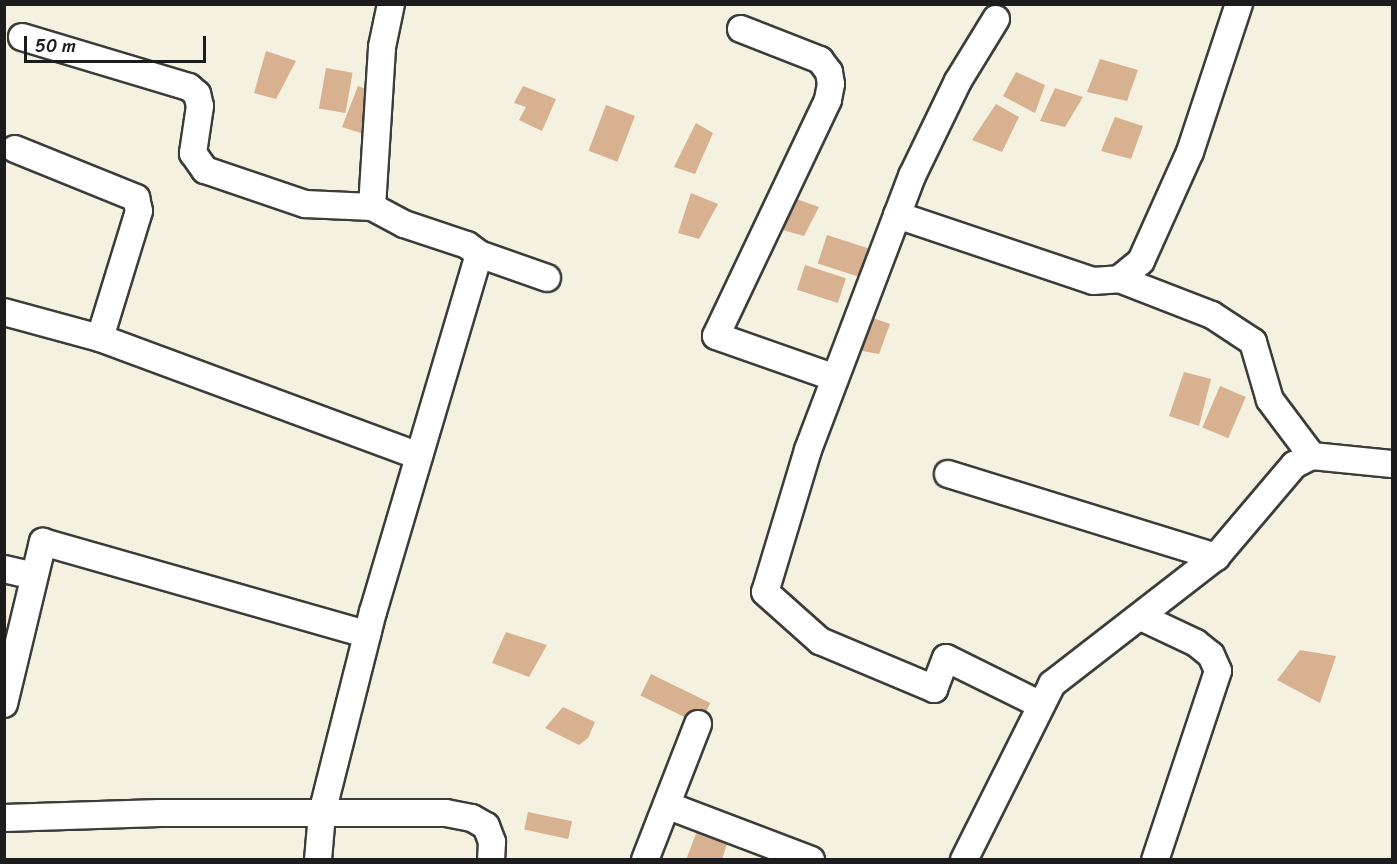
<!DOCTYPE html>
<style>
body{margin:0}
#map{position:relative;width:1397px;height:864px;overflow:hidden;background:#f4f1e0;font-family:Sriracha,sans-serif}
div>[style]{position:absolute}
[style*='--x']{left:calc(var(--x)*1px);top:calc(var(--y)*1px);width:calc(var(--w)*1px);rotate:calc(var(--a)*1deg)}
.building>*{inset:0;background:#d8b190;transform-origin:0 0}
.roads{filter:drop-shadow(2px 0 #3c3c39) drop-shadow(-2px 0 #3c3c39) drop-shadow(0 2px #3c3c39) drop-shadow(0 -2px #3c3c39)}
.minor>*{height:26px;margin:-13px;padding:0 13px;transform-origin:13px;border-radius:13px;background:#fff}
span{translate:-50% -50%;white-space:nowrap;text-align:center;line-height:1.15;-webkit-text-stroke:4.5px #fff;paint-order:stroke}
.frame{position:absolute;inset:0;border:6px solid #1c1c1c;pointer-events:none}
.scale{position:absolute;left:24px;top:36px;width:182px;height:27px;box-sizing:border-box;border:3px solid #1c1c1c;border-top:0;padding-left:8px;font-size:18px;line-height:21px;white-space:nowrap;color:#1c1c1c;-webkit-text-stroke:4px #fff;paint-order:stroke}
</style>
<div id="map">
<div class="building">
<i style="clip-path:polygon(266px 51px,296px 61px,276px 99px,254px 93px)"></i>
<i style="clip-path:polygon(1100px 59px,1138px 70px,1127px 101px,1087px 92px)"></i>
<i style="left:326px;top:68px;width:27px;height:41px;rotate:10deg"></i>
<i style="clip-path:polygon(1016px 72px,1045px 85px,1035px 113px,1003px 96px)"></i>
<i style="clip-path:polygon(358px 86px,372px 91px,370px 136px,342px 127px)"></i>
<i style="clip-path:polygon(523px 86px,556px 99px,542px 131px,519px 120px,526px 107px,514px 103px)"></i>
<i style="clip-path:polygon(1055px 88px,1083px 97px,1065px 127px,1040px 121px)"></i>
<i style="clip-path:polygon(996px 104px,1019px 117px,1002px 152px,972px 140px)"></i>
<i style="left:606px;top:105px;width:31px;height:49px;rotate:21deg"></i>
<i style="clip-path:polygon(1115px 117px,1143px 126px,1131px 159px,1101px 151px)"></i>
<i style="clip-path:polygon(696px 123px,713px 133px,695px 174px,674px 167px)"></i>
<i style="clip-path:polygon(691px 193px,718px 204px,699px 239px,678px 233px)"></i>
<i style="clip-path:polygon(788px 196px,819px 207px,804px 236px,772px 227px)"></i>
<i style="left:827px;top:235px;width:43px;height:30px;rotate:18deg"></i>
<i style="left:805px;top:265px;width:43px;height:26px;rotate:18deg"></i>
<i style="clip-path:polygon(868px 316px,890px 324px,879px 354px,857px 350px)"></i>
<i style="clip-path:polygon(1184px 372px,1211px 379px,1199px 426px,1169px 416px)"></i>
<i style="left:1220px;top:386px;width:28px;height:45px;rotate:23deg"></i>
<i style="clip-path:polygon(506px 632px,547px 645px,529px 677px,492px 663px)"></i>
<i style="clip-path:polygon(1300px 650px,1336px 656px,1320px 703px,1277px 680px)"></i>
<i style="left:651px;top:674px;width:66px;height:24px;rotate:26deg"></i>
<i style="clip-path:polygon(563px 707px,595px 722px,588px 738px,579px 745px,545px 728px)"></i>
<i style="left:528px;top:812px;width:45px;height:18px;rotate:12deg"></i>
<i style="clip-path:polygon(697px 831px,728px 840px,722px 860px,686px 860px)"></i>
</div>
<div class="roads">
<div class="minor">
<i style="--x:996;--y:19;--w:73;--a:121.5"></i>
<i style="--x:958;--y:81;--w:106;--a:115.8"></i>
<i style="--x:912;--y:176;--w:293;--a:110.8"></i>
<i style="--x:808;--y:450;--w:148;--a:106.8"></i>
<i style="--x:765;--y:592;--w:74;--a:41.7"></i>
<i style="--x:820;--y:641;--w:124;--a:22.8"></i>
<i style="--x:934;--y:689;--w:33;--a:-69"></i>
<i style="--x:946;--y:658;--w:104;--a:26.3"></i>
<i style="--x:741;--y:29;--w:85;--a:21.4"></i>
<i style="--x:820;--y:60;--w:15;--a:53"></i>
<i style="--x:829;--y:72;--w:12;--a:81"></i>
<i style="--x:831;--y:84;--w:16;--a:101"></i>
<i style="--x:828;--y:100;--w:261;--a:115.4"></i>
<i style="--x:716;--y:336;--w:126;--a:19.4"></i>
<i style="--x:22;--y:37;--w:174;--a:16.7"></i>
<i style="--x:189;--y:87;--w:11;--a:41"></i>
<i style="--x:197;--y:94;--w:12;--a:76"></i>
<i style="--x:200;--y:106;--w:48;--a:98.5"></i>
<i style="--x:193;--y:153;--w:21;--a:55"></i>
<i style="--x:205;--y:170;--w:106;--a:18.8"></i>
<i style="--x:305;--y:204;--w:67;--a:2.6"></i>
<i style="--x:15;--y:149;--w:131;--a:22"></i>
<i style="--x:136;--y:198;--w:13;--a:77"></i>
<i style="--x:139;--y:211;--w:133;--a:107.1"></i>
<i style="--x:897;--y:215;--w:207;--a:18.6"></i>
<i style="--x:1093;--y:281;--w:26;--a:-4"></i>
<i style="--x:1119;--y:279;--w:28;--a:-39"></i>
<i style="--x:1141;--y:261;--w:120;--a:-65.8"></i>
<i style="--x:1190;--y:152;--w:156;--a:-71.7"></i>
<i style="--x:479;--y:254;--w:72;--a:19.4"></i>
<i style="--x:1119;--y:279;--w:100;--a:21.2"></i>
<i style="--x:1212;--y:315;--w:49;--a:33.4"></i>
<i style="--x:1253;--y:342;--w:60;--a:73.7"></i>
<i style="--x:1270;--y:400;--w:70;--a:53.1"></i>
<i style="--x:4;--y:312;--w:99;--a:15.2"></i>
<i style="--x:100;--y:338;--w:340;--a:20.3"></i>
<i style="--x:948;--y:474;--w:281;--a:17.2"></i>
<i style="--x:4;--y:569;--w:31;--a:13"></i>
<i style="--x:1141;--y:617;--w:61;--a:25.3"></i>
<i style="--x:1196;--y:643;--w:19;--a:39"></i>
<i style="--x:1211;--y:655;--w:17;--a:66"></i>
<i style="--x:1218;--y:671;--w:199;--a:108.4"></i>
<i style="--x:4;--y:704;--w:167;--a:-76.5"></i>
<i style="--x:43;--y:542;--w:337;--a:15.9"></i>
<i style="--x:669;--y:806;--w:152;--a:20.8"></i>
<i style="--x:4;--y:818;--w:156;--a:-1.8"></i>
<i style="--x:160;--y:813;--w:286;--a:0"></i>
<i style="--x:446;--y:813;--w:26;--a:11"></i>
<i style="--x:472;--y:818;--w:16;--a:30"></i>
<i style="--x:486;--y:826;--w:17;--a:69"></i>
<i style="--x:492;--y:842;--w:18;--a:93"></i>
<i style="--x:318;--y:860;--w:47;--a:-85.1"></i>
<i style="--x:322;--y:813;--w:207;--a:-75.8"></i>
<i style="--x:373;--y:612;--w:373;--a:-73.5"></i>
<i style="--x:479;--y:254;--w:15;--a:-143"></i>
<i style="--x:467;--y:245;--w:66;--a:-161.6"></i>
<i style="--x:404;--y:224;--w:36;--a:-152"></i>
<i style="--x:372;--y:207;--w:160;--a:-86.4"></i>
<i style="--x:382;--y:47;--w:44;--a:-78.2"></i>
<i style="--x:645;--y:860;--w:146;--a:-68.7"></i>
<i style="--x:964;--y:860;--w:197;--a:-63.4"></i>
<i style="--x:1052;--y:684;--w:207;--a:-37.8"></i>
<i style="--x:1216;--y:557;--w:121;--a:-49.7"></i>
<i style="--x:1294;--y:465;--w:20;--a:-27"></i>
<i style="--x:1312;--y:456;--w:80;--a:5.7"></i>
</div>
</div>
<div class="frame"></div>
<div class="scale">50 m</div>
</div>
